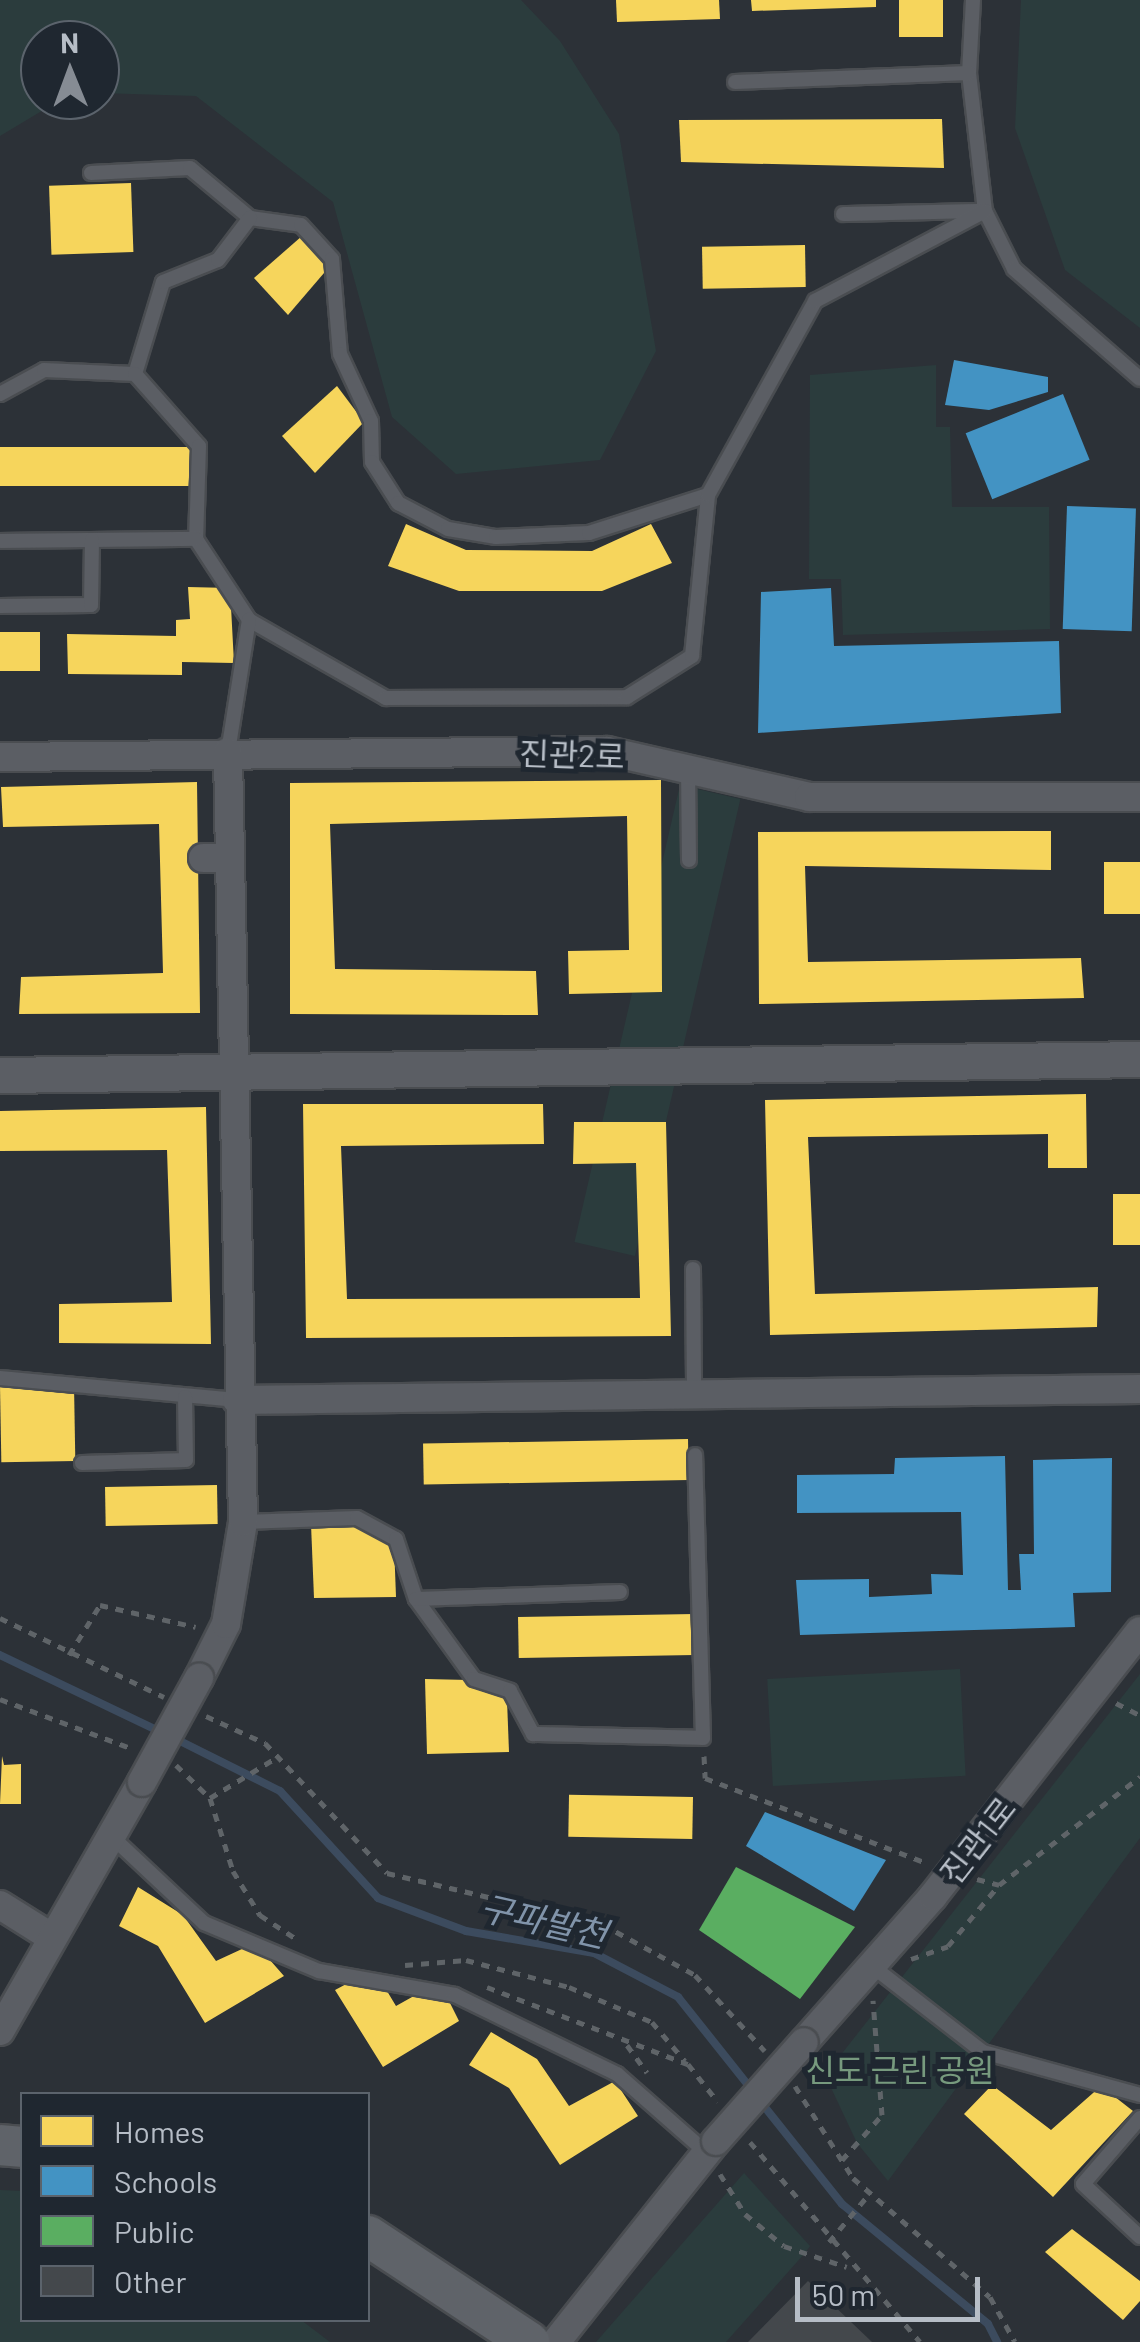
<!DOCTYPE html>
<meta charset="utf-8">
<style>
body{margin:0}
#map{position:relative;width:1140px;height:2342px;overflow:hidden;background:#2c3137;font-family:Barlow,"Noto Sans KR",sans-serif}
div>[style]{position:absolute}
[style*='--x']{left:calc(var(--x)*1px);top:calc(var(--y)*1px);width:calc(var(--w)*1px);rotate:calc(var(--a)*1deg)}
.green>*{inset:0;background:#2b3c3d;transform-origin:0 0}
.homes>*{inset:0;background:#f6d55c;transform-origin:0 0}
.schools>*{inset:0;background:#4393c3;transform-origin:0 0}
.public>*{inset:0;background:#5aae61}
.stream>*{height:8px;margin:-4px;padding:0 4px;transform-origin:4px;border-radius:4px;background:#3c4b5e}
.building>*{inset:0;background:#44484c}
.path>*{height:5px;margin-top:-2.5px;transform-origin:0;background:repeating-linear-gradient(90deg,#5f6468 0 8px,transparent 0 16px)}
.roads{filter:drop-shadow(2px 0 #4a4d51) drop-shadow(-2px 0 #4a4d51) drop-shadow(0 2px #4a4d51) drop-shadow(0 -2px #4a4d51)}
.service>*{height:14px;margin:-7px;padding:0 7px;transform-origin:7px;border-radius:7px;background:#5b5e64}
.minor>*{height:28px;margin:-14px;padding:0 14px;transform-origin:14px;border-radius:14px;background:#5b5e64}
.tertiary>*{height:35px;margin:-17.5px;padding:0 17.5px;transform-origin:17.5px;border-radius:17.5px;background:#5b5e64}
.secondary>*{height:40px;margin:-20px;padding:0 20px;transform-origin:20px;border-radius:20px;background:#5f6369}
.bridges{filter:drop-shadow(2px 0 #4a4d51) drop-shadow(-2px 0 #4a4d51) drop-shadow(0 2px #4a4d51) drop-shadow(0 -2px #4a4d51)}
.minor-bridge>*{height:28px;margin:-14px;padding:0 14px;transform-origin:14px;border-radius:14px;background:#5b5e64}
span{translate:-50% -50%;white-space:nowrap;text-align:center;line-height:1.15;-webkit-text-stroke:10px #1f2730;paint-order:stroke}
.street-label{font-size:32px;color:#b6bdc6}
.park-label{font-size:32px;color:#779a7e}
.water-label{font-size:35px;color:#8194aa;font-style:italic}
.legend{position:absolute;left:20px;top:2092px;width:350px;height:230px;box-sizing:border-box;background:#1f2730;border:2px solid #5b636c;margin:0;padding:12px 18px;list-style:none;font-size:30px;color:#b6bdc6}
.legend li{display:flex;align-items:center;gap:20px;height:50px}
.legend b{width:50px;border:2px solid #5b636c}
.north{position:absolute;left:20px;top:20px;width:100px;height:100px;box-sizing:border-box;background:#1f2730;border:2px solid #5b636c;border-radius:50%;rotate:359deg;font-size:28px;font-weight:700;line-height:40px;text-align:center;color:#b6bdc6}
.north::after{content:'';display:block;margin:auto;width:35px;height:45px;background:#868c94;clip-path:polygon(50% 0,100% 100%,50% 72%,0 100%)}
.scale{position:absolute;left:795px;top:2277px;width:185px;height:45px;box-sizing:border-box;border:5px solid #b6bdc6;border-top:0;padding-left:12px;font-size:30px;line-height:35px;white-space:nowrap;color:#b6bdc6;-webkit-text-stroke:8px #1f2730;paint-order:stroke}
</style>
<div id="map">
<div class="green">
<i style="clip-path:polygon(0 0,521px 0,560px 41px,619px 134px,656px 351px,600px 460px,456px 474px,392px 417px,333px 202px,196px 96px,100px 93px,100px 40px,40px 40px,40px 100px,60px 100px,0 136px)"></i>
<i style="clip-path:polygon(1021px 0,1140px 0,1140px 328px,1065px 270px,1015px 128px)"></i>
<i style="clip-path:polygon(936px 365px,936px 427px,950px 427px,952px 507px,1049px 507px,1050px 629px,843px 635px,841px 579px,809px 579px,810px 375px)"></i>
<i style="left:680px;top:785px;width:62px;height:469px;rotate:13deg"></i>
<i style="left:960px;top:1669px;width:107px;height:193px;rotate:87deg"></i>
<i style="clip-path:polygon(1140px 1674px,1140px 1838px,888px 2181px,857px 2143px,825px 2075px)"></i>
<i style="clip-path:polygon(744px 2173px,810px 2246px,805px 2253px,726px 2342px,596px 2342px)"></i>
<i style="clip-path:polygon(0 2190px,22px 2191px,22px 2320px,301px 2320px,330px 2342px,0 2342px)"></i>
</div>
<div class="homes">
<i style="clip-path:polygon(616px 0,719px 0,720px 19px,617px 22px)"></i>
<i style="clip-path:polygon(751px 0,876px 0,876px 7px,752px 11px)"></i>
<i style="left:899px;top:0;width:44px;height:37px"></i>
<i style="clip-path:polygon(942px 119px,944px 168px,681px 162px,679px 120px)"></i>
<i style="left:131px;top:183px;width:69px;height:82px;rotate:88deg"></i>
<i style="clip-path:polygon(302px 236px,330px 266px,288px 315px,254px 278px)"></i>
<i style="left:805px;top:245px;width:42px;height:103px;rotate:89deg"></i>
<i style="clip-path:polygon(337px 386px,364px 422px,315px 473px,282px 436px)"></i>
<i style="left:0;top:447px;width:193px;height:39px"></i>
<i style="clip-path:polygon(406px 524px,466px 550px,592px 551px,651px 524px,672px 563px,602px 591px,459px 591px,388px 566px)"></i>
<i style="clip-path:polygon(188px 587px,230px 588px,234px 663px,182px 662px,182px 675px,68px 674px,67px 634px,176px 636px,176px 620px,190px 619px)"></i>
<i style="left:0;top:632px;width:40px;height:39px"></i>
<i style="clip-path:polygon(661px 780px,662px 992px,569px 994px,568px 951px,629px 950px,627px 816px,330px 824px,335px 969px,536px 971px,538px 1015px,290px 1014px,290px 783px)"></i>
<i style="clip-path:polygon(197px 782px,200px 1013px,19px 1014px,21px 977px,163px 973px,159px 824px,3px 827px,1px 787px)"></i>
<i style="clip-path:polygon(1051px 831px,1051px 870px,805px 866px,808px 962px,1081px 958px,1084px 998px,759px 1004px,758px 832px)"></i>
<i style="left:1140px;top:862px;width:52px;height:36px;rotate:90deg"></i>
<i style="clip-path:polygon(1086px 1094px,1087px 1168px,1048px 1168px,1048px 1134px,808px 1137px,815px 1294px,1098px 1287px,1097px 1327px,770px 1335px,765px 1100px)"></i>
<i style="clip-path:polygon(303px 1104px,543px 1104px,544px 1144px,341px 1146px,347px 1299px,640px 1298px,636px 1163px,573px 1164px,574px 1122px,666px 1122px,671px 1336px,306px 1338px)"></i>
<i style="clip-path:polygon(206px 1107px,211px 1344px,59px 1343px,59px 1304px,172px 1302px,167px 1150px,0 1151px,0 1111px)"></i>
<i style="left:1113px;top:1194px;width:27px;height:51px"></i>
<i style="left:74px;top:1385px;width:76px;height:74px;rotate:89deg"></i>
<i style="left:688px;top:1439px;width:41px;height:265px;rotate:89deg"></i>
<i style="left:217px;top:1485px;width:39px;height:112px;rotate:89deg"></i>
<i style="clip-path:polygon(311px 1524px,355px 1525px,394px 1544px,396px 1597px,314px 1598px)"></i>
<i style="left:694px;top:1614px;width:41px;height:176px;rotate:89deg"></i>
<i style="clip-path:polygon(425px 1679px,469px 1680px,507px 1700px,509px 1752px,427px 1754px)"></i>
<i style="clip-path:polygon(2px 1756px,4px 1765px,21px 1764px,21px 1804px,0 1804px)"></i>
<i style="left:693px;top:1797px;width:42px;height:124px;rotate:91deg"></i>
<i style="clip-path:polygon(138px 1887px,183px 1915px,216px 1961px,255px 1943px,284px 1976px,205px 2023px,158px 1946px,119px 1926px)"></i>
<i style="clip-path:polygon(352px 1981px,384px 1986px,396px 2006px,421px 1992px,448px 1999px,459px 2021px,383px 2067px,335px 1990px)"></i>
<i style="clip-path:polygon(491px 2032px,537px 2059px,569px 2106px,615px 2081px,638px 2116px,560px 2165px,509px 2088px,469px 2065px)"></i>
<i style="clip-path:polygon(992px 2085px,1051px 2130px,1101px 2086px,1133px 2111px,1053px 2197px,964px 2114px)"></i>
<i style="clip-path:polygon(1072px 2229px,1140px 2281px,1140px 2301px,1123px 2320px,1045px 2252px)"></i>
</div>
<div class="schools">
<i style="clip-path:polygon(954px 360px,1048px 377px,1048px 392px,989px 410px,945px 405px)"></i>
<i style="left:1063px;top:394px;width:71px;height:105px;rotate:68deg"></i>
<i style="left:1067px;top:506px;width:69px;height:123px;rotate:2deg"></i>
<i style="clip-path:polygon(831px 588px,834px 646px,1059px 641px,1061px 713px,758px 733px,761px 592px)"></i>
<i style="clip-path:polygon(1005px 1456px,1008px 1590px,1021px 1590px,1019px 1554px,1034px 1554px,1033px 1460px,1112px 1458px,1111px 1592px,1073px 1593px,1075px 1627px,800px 1635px,796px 1580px,869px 1579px,869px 1597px,932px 1594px,931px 1574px,963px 1575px,961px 1512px,797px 1513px,797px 1475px,894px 1474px,895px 1458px)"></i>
<i style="clip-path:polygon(765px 1812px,886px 1860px,854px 1911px,746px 1846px)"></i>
</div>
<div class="public">
<i style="clip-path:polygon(736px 1867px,855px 1927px,800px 1999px,699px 1930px)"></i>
</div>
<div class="stream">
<i style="--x:0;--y:1655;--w:178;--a:25.6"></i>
<i style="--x:174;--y:1738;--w:119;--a:26.6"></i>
<i style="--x:280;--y:1791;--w:145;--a:47.5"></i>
<i style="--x:378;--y:1898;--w:94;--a:20.6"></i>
<i style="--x:466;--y:1931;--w:130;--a:9.8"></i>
<i style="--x:594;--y:1953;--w:95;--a:27.6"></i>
<i style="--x:678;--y:1997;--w:119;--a:51.5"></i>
<i style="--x:760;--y:2101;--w:132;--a:51.5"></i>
<i style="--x:842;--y:2204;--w:189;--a:39.4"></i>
<i style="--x:988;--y:2324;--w:20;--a:63"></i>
</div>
<div class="building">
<i style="clip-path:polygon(808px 2281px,872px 2342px,748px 2342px)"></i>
</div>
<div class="path">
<i style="--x:0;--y:1618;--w:182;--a:25.7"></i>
<i style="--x:69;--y:1655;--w:59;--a:-58.2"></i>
<i style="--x:100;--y:1605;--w:98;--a:12.9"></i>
<i style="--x:0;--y:1699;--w:142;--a:20.6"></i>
<i style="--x:1116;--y:1703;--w:27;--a:27"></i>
<i style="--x:206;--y:1716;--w:65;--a:24.6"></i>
<i style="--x:265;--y:1743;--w:178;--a:46.8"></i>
<i style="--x:387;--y:1873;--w:221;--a:13.3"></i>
<i style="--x:602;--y:1924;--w:106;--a:28.7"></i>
<i style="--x:695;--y:1975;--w:103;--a:47.4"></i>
<i style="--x:704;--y:1756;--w:22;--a:87"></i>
<i style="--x:705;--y:1778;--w:237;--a:21"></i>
<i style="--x:176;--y:1765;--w:47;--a:44.1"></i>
<i style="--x:210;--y:1798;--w:77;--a:72.5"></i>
<i style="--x:233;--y:1871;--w:52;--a:58.5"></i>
<i style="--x:260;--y:1915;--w:42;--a:33.3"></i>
<i style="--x:210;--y:1798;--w:81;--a:-31.3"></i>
<i style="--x:977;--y:1879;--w:23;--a:15"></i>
<i style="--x:911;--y:1959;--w:39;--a:-19"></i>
<i style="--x:948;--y:1946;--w:80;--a:-50.1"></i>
<i style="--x:999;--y:1885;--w:178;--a:-37.5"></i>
<i style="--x:405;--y:1965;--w:61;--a:-4.7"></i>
<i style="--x:466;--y:1960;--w:106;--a:14.7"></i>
<i style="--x:569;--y:1987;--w:90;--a:22.9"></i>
<i style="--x:652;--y:2022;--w:51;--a:49.8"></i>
<i style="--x:487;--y:1987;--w:215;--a:21"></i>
<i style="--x:688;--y:2064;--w:48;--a:51.7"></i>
<i style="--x:627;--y:2045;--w:34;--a:54"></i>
<i style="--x:795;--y:2086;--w:109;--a:57.8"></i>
<i style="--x:853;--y:2178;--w:181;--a:41"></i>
<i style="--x:990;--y:2297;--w:51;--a:60.9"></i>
<i style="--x:750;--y:2142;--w:262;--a:49.6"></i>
<i style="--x:842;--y:2160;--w:60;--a:-48.4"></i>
<i style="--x:882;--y:2115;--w:115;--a:-94.5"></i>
<i style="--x:720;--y:2174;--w:47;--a:58"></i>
<i style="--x:745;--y:2214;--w:50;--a:39.4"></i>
<i style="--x:784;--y:2246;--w:66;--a:18.4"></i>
<i style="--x:829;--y:2242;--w:64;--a:-50.1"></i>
</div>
<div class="roads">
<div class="service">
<i style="--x:973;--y:0;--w:73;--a:93.1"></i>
<i style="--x:969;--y:73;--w:139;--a:83.4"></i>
<i style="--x:985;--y:211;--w:65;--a:63.4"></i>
<i style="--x:1014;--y:269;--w:167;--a:41.1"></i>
<i style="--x:735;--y:82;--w:234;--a:-2.2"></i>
<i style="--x:91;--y:173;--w:99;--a:-2.9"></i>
<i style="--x:190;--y:168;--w:78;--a:39.8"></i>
<i style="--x:250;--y:218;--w:51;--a:7.8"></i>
<i style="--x:301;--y:225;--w:46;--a:47.6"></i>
<i style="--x:332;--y:259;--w:95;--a:85.2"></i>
<i style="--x:340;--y:354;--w:74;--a:65.2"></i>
<i style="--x:371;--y:421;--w:41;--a:88.6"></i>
<i style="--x:372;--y:462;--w:49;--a:57.6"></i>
<i style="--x:398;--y:503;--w:56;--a:27.5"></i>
<i style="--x:448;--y:529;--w:49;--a:9.5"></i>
<i style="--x:496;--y:537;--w:93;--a:-2.5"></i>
<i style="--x:589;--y:533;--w:125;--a:-17.7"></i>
<i style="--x:843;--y:214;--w:137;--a:-1.3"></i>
<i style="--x:135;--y:374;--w:96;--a:-73.1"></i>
<i style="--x:163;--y:282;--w:59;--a:-21.8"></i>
<i style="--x:218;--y:260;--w:53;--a:-52.7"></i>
<i style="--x:0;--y:394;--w:50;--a:-28.6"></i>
<i style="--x:44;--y:370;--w:91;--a:2.5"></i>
<i style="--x:135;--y:374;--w:96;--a:48.4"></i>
<i style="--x:199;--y:446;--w:93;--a:91.8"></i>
<i style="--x:196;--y:539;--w:97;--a:56.8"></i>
<i style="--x:249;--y:620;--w:158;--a:29.7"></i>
<i style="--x:386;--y:698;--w:241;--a:-0.2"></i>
<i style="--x:627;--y:697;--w:77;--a:-32.2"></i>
<i style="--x:692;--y:656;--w:162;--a:-84.3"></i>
<i style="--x:708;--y:495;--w:222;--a:-61.1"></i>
<i style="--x:815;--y:301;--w:192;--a:-27.9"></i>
<i style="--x:0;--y:541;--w:196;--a:-0.6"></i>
<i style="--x:0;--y:606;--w:91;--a:-0.6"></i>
<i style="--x:91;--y:605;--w:65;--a:-89.1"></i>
<i style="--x:228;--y:752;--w:134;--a:-81"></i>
<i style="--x:688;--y:766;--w:94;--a:89.4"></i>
<i style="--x:693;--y:1269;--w:126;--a:89.5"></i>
<i style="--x:0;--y:1378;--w:238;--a:5.3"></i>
<i style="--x:82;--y:1463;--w:104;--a:-1.7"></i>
<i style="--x:186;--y:1460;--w:63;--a:-90.9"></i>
<i style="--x:243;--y:1522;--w:114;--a:-2"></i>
<i style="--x:357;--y:1518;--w:44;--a:28.3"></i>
<i style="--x:396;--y:1539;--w:63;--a:71.6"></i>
<i style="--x:416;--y:1599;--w:99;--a:54.1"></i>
<i style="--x:474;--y:1679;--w:38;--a:18"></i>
<i style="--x:510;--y:1691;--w:49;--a:61.9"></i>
<i style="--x:533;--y:1734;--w:170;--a:1.3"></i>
<i style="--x:703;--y:1738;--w:283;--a:-91.6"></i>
<i style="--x:416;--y:1599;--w:204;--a:-2"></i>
<i style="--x:111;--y:1836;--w:127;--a:43.1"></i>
<i style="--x:204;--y:1923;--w:125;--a:22.7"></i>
<i style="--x:319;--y:1971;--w:138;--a:10"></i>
<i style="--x:455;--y:1995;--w:180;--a:26"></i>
<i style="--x:617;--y:2074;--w:120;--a:41.3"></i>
<i style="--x:872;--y:1966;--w:140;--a:37.8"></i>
<i style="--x:983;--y:2052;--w:163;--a:15.3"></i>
<i style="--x:1140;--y:2118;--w:87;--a:130.8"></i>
<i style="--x:1083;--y:2184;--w:78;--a:42.9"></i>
</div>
<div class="minor">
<i style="--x:0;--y:757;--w:607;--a:-0.57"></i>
<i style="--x:607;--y:751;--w:207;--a:12.8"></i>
<i style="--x:809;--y:797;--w:331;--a:0"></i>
<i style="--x:203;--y:858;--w:27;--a:0"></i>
<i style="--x:237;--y:1400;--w:903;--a:-0.7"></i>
<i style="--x:199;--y:1678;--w:60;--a:-63.4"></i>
<i style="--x:226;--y:1624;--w:103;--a:-80.5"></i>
<i style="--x:243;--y:1522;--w:770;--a:-91.12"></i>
<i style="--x:0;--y:1905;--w:60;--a:32.1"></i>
<i style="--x:0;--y:2031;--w:287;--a:-60.3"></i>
<i style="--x:804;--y:2042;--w:195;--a:-48.5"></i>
<i style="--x:933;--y:1896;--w:336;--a:-52"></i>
<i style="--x:556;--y:2342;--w:257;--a:-51.5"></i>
</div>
<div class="tertiary">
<i style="--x:0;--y:1075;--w:1140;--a:-0.8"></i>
</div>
<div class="secondary">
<i style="--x:0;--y:2145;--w:22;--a:5"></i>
<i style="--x:368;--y:2236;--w:193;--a:33.4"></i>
</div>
</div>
<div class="bridges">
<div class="minor-bridge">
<i style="--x:142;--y:1782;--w:119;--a:-61.3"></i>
<i style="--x:716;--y:2141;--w:132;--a:-48.4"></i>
</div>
</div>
<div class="street-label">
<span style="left:572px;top:754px;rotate:2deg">진관2로</span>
<span style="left:977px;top:1840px;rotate:-52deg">진관1로</span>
</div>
<div class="park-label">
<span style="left:900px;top:2069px">신도 근린 공원</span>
</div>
<div class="water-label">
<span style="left:544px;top:1920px;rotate:13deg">구파발천</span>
</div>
<ul class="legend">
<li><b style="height:28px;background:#f6d55c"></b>Homes</li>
<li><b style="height:28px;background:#4393c3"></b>Schools</li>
<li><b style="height:28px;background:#5aae61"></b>Public</li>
<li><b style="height:28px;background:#44484c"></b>Other</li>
</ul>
<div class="north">N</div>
<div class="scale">50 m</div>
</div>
